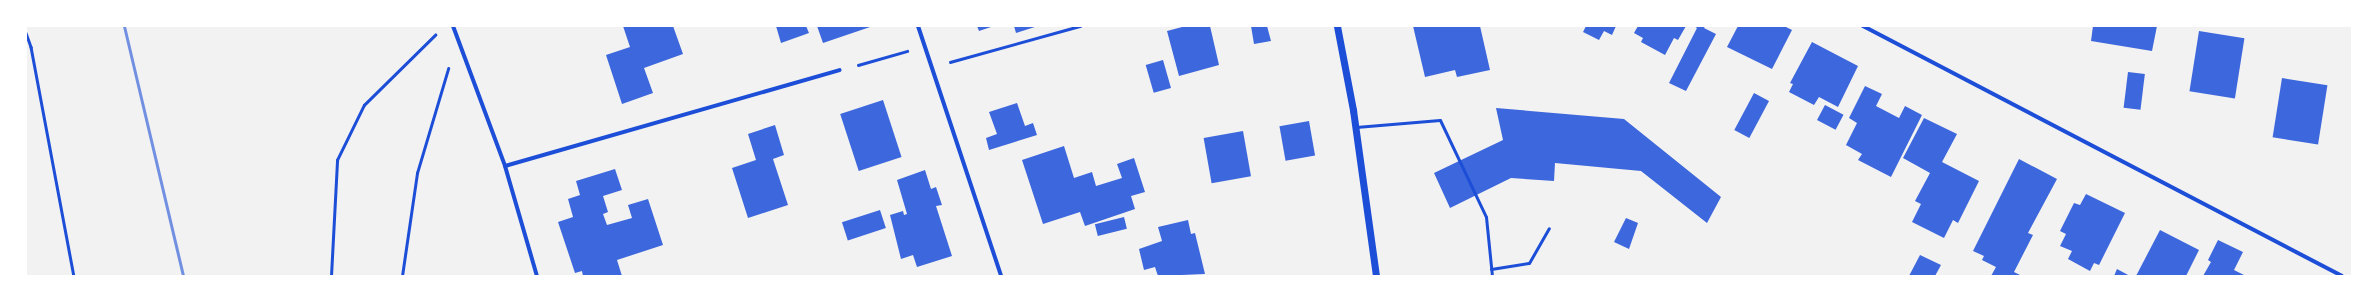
<!DOCTYPE html>
<style>
body{margin:0}
#map{position:relative;width:2378px;height:302px;overflow:hidden;background:#f2f2f2;font-family:"DM Sans",sans-serif}
div>[style]{position:absolute}
[style*='--x']{left:calc(var(--x)*1px);top:calc(var(--y)*1px);width:calc(var(--w)*1px);rotate:calc(var(--a)*1deg)}
.building>*{inset:0;background:#3d67dc;transform-origin:0 0}
.path>*{height:2.5px;margin:-1.25px;padding:0 1.25px;transform-origin:1.25px;border-radius:1.25px;background:#1d4ed8}
.service>*{height:3px;margin:-1.5px;padding:0 1.5px;transform-origin:1.5px;border-radius:1.5px;background:#1d4ed8}
.minor>*{height:4px;margin:-2px;padding:0 2px;transform-origin:2px;border-radius:2px;background:#1d4ed8}
.tertiary>*{height:7px;margin:-3.5px;padding:0 3.5px;transform-origin:3.5px;border-radius:3.5px;background:#1d4ed8}
.rail>*{height:3px;margin:-1.5px;padding:0 1.5px;transform-origin:1.5px;border-radius:1.5px;background:#7290e2}
span{translate:-50% -50%;white-space:nowrap;text-align:center;line-height:1.15;-webkit-text-stroke:3px #fff;paint-order:stroke}
.frame{position:absolute;inset:0;border:27px solid #fff;pointer-events:none}
</style>
<div id="map">
<div class="building">
<i style="clip-path:polygon(623px 26px,673px 26px,683px 54px,644px 68px,653px 93px,622px 104px,606px 55px,630px 47px)"></i>
<i style="clip-path:polygon(776px 26px,806px 26px,809px 33px,781px 43px)"></i>
<i style="clip-path:polygon(817px 26px,873px 26px,823px 43px)"></i>
<i style="clip-path:polygon(977px 26px,994px 26px,979px 31px)"></i>
<i style="clip-path:polygon(1014px 26px,1038px 26px,1016px 33px)"></i>
<i style="clip-path:polygon(1186px 26px,1210px 26px,1219px 65px,1179px 76px,1167px 31px)"></i>
<i style="clip-path:polygon(1251px 26px,1267px 26px,1271px 41px,1254px 44px)"></i>
<i style="clip-path:polygon(1413px 26px,1480px 26px,1490px 70px,1457px 77px,1455px 70px,1425px 77px)"></i>
<i style="clip-path:polygon(1586px 26px,1616px 26px,1612px 35px,1604px 31px,1599px 40px,1583px 32px)"></i>
<i style="clip-path:polygon(1638px 26px,1686px 26px,1678px 40px,1674px 38px,1665px 55px,1641px 42px,1643px 38px,1634px 33px)"></i>
<i style="clip-path:polygon(1694px 26px,1705px 26px,1704px 28px,1716px 34px,1686px 91px,1669px 83px,1697px 28px)"></i>
<i style="clip-path:polygon(1738px 26px,1784px 26px,1792px 30px,1772px 69px,1727px 47px)"></i>
<i style="clip-path:polygon(2093px 26px,2157px 26px,2152px 51px,2091px 41px)"></i>
<i style="left:2199px;top:31px;width:46px;height:61px;rotate:9deg"></i>
<i style="clip-path:polygon(1812px 42px,1858px 66px,1838px 107px,1819px 97px,1814px 105px,1789px 92px,1793px 84px,1790px 83px)"></i>
<i style="left:1163px;top:60px;width:29px;height:18px;rotate:74deg"></i>
<i style="left:2128px;top:72px;width:17px;height:36px;rotate:7deg"></i>
<i style="left:2282px;top:78px;width:46px;height:60px;rotate:9deg"></i>
<i style="clip-path:polygon(1865px 86px,1882px 94px,1876px 106px,1899px 118px,1905px 106px,1922px 115px,1891px 177px,1858px 160px,1862px 154px,1846px 145px,1857px 123px,1849px 118px)"></i>
<i style="left:1754px;top:93px;width:17px;height:42px;rotate:28deg"></i>
<i style="left:883px;top:100px;width:60px;height:45px;rotate:72deg"></i>
<i style="clip-path:polygon(1017px 103px,1025px 126px,1033px 123px,1037px 135px,989px 150px,986px 138px,997px 134px,989px 112px)"></i>
<i style="left:1825px;top:105px;width:21px;height:17px;rotate:28deg"></i>
<i style="clip-path:polygon(1496px 108px,1624px 119px,1721px 197px,1707px 223px,1641px 171px,1555px 163px,1554px 181px,1511px 178px,1450px 208px,1434px 173px,1503px 140px)"></i>
<i style="clip-path:polygon(1924px 118px,1957px 134px,1942px 162px,1979px 181px,1958px 223px,1953px 220px,1944px 238px,1912px 222px,1921px 204px,1915px 201px,1930px 173px,1903px 158px)"></i>
<i style="left:1309px;top:121px;width:35px;height:30px;rotate:80deg"></i>
<i style="clip-path:polygon(775px 125px,784px 155px,773px 159px,788px 205px,748px 218px,732px 168px,756px 160px,748px 134px)"></i>
<i style="left:1243px;top:131px;width:46px;height:40px;rotate:80deg"></i>
<i style="clip-path:polygon(1064px 146px,1074px 178px,1092px 172px,1096px 186px,1122px 178px,1117px 164px,1134px 158px,1145px 192px,1131px 196px,1135px 209px,1085px 226px,1080px 212px,1043px 224px,1022px 160px)"></i>
<i style="clip-path:polygon(2019px 159px,2057px 179px,2028px 233px,2033px 235px,2014px 272px,2022px 276px,1991px 276px,1996px 267px,1982px 260px,1984px 256px,1973px 251px)"></i>
<i style="clip-path:polygon(615px 169px,622px 190px,603px 196px,608px 212px,603px 214px,607px 225px,632px 218px,628px 205px,648px 199px,663px 245px,617px 260px,622px 276px,583px 276px,582px 271px,575px 273px,558px 222px,573px 217px,568px 199px,580px 195px,576px 181px)"></i>
<i style="clip-path:polygon(925px 170px,931px 189px,936px 187px,942px 205px,936px 206px,952px 256px,917px 267px,913px 255px,901px 259px,890px 215px,903px 211px,904px 215px,907px 214px,897px 180px)"></i>
<i style="clip-path:polygon(2086px 194px,2125px 213px,2099px 265px,2094px 263px,2090px 271px,2068px 259px,2072px 251px,2060px 246px,2066px 234px,2060px 231px,2074px 203px,2080px 205px)"></i>
<i style="left:880px;top:210px;width:19px;height:40px;rotate:72deg"></i>
<i style="left:1124px;top:217px;width:12px;height:30px;rotate:76deg"></i>
<i style="clip-path:polygon(1626px 218px,1638px 223px,1629px 249px,1614px 242px)"></i>
<i style="clip-path:polygon(1188px 220px,1191px 234px,1195px 233px,1205px 274px,1158px 276px,1155px 267px,1144px 270px,1139px 249px,1162px 241px,1158px 227px)"></i>
<i style="clip-path:polygon(2160px 230px,2199px 250px,2186px 276px,2136px 276px)"></i>
<i style="clip-path:polygon(2218px 240px,2243px 252px,2234px 270px,2246px 276px,2203px 276px,2211px 262px,2208px 260px)"></i>
<i style="clip-path:polygon(1920px 255px,1941px 265px,1935px 276px,1909px 276px)"></i>
<i style="clip-path:polygon(2117px 269px,2130px 276px,2114px 276px)"></i>
</div>
<div class="path">
<i style="--x:26;--y:33;--w:15;--a:70"></i>
<i style="--x:31;--y:47;--w:233;--a:79.4"></i>
<i style="--x:950;--y:62;--w:135;--a:-15.5"></i>
<i style="--x:858;--y:65;--w:51;--a:-15.9"></i>
<i style="--x:331;--y:276;--w:116;--a:-87"></i>
<i style="--x:337;--y:160;--w:61;--a:-63.9"></i>
<i style="--x:364;--y:105;--w:100;--a:-44.6"></i>
<i style="--x:402;--y:276;--w:104;--a:-81.7"></i>
<i style="--x:417;--y:173;--w:109;--a:-73.4"></i>
</div>
<div class="service">
<i style="--x:1356;--y:127;--w:84;--a:-4.8"></i>
<i style="--x:1440;--y:120;--w:107;--a:64.6"></i>
<i style="--x:1486;--y:217;--w:59;--a:84.2"></i>
<i style="--x:1491;--y:269;--w:38;--a:-9"></i>
<i style="--x:1529;--y:263;--w:40;--a:-60.3"></i>
</div>
<div class="minor">
<i style="--x:453;--y:26;--w:149;--a:69.6"></i>
<i style="--x:505;--y:166;--w:115;--a:73.8"></i>
<i style="--x:918;--y:26;--w:263;--a:71.6"></i>
<i style="--x:1863;--y:26;--w:540;--a:27.56"></i>
<i style="--x:505;--y:166;--w:348;--a:-16"></i>
</div>
<div class="tertiary">
<i style="--x:1337;--y:26;--w:86;--a:79.2"></i>
<i style="--x:1353;--y:110;--w:168;--a:82.1"></i>
</div>
<div class="rail">
<i style="--x:124;--y:26;--w:257;--a:76.7"></i>
</div>
<div class="frame"></div>
</div>
